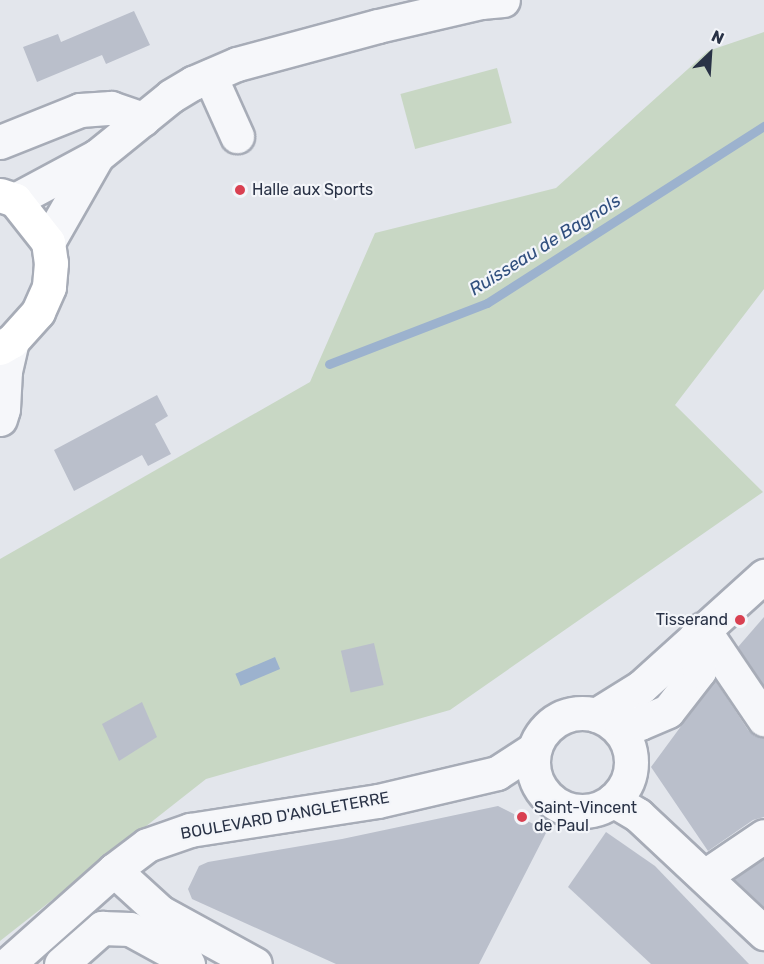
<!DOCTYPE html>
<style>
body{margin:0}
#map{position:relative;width:764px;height:964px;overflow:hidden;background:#e3e6ec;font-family:Rubik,sans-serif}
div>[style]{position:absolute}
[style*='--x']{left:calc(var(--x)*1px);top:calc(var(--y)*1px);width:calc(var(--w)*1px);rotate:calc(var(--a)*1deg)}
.green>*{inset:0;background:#c8d7c4;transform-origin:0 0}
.water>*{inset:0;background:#9cb2ce;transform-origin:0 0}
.stream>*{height:9px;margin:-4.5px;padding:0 4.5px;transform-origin:4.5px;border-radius:4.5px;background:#9cb2ce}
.building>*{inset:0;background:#babfcb;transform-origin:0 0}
.roads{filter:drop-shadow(2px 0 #a7acb7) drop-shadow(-2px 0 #a7acb7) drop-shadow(0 2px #a7acb7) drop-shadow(0 -2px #a7acb7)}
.minor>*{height:33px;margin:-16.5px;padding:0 16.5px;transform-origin:16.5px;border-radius:16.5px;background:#f6f7fa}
.minor>.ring{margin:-16.5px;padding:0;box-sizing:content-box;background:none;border:33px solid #f6f7fa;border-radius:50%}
.major>*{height:33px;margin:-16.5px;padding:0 16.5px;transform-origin:16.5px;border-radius:16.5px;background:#fff}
.dots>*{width:16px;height:16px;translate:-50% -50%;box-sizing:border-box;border:3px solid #f3f5f9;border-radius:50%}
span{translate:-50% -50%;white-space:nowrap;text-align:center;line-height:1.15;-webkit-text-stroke:4.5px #f3f5f9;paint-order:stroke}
.poi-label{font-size:16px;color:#293246}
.left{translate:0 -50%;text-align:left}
.right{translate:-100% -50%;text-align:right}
.street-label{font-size:16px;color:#293246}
.water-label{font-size:18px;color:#304f7e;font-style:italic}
.north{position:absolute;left:680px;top:24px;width:60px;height:60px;-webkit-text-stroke:4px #f3f5f9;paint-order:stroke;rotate:25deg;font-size:16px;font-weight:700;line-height:24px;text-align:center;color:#293246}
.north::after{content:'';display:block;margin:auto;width:21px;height:27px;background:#293246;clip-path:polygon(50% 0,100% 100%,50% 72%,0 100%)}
</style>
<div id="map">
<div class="green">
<i style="clip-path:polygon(764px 32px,764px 289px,675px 405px,763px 492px,450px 710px,206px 779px,0 941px,0 559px,310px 382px,375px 233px,556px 188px,708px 51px)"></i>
<i style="left:497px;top:68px;width:57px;height:100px;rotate:75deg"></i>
</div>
<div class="water">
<i style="left:275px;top:657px;width:13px;height:43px;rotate:67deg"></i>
</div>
<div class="stream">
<i style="--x:329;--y:364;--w:169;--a:-21.1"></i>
<i style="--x:487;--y:303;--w:329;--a:-32.6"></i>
</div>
<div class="building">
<i style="clip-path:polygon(134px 11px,150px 45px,106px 64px,102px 55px,37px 82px,23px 47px,58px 34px,61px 42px)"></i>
<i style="clip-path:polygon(157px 395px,168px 416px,155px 424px,171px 454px,148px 466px,142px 455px,74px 491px,54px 450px)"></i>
<i style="clip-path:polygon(764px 617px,764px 686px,738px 647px)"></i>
<i style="left:374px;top:643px;width:43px;height:34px;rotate:77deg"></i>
<i style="clip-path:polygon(715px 680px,748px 730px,755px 736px,764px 738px,764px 817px,753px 820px,708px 851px,651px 767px)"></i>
<i style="clip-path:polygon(142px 702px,157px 737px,119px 761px,102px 724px)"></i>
<i style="clip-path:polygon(498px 806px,547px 831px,479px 964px,336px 964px,192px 899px,188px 889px,199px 866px,208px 862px,342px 839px)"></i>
<i style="clip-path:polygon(606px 832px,655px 866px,749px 964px,651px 964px,568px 887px)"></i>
<i style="clip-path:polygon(764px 859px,764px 907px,734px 879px)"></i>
</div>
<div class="roads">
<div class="minor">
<i style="--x:210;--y:76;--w:66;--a:65.8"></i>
<i style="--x:0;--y:142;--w:86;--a:-21.8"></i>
<i style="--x:80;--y:110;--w:31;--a:-4"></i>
<i style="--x:111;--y:108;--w:34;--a:19"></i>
<i style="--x:15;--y:200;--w:93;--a:-28.2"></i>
<i style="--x:97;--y:156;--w:95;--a:-39"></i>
<i style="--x:171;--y:96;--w:26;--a:-31"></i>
<i style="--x:193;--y:83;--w:48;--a:-23.4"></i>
<i style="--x:237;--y:64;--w:146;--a:-15.1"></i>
<i style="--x:378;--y:26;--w:106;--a:-13.1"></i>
<i style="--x:481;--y:2;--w:22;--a:-5"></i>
<i style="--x:48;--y:242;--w:99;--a:-60.3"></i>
<i style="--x:0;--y:419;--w:10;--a:-73"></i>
<i style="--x:3;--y:409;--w:38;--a:-87"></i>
<i style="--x:5;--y:371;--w:31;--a:-77"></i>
<i style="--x:703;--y:629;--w:109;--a:55.9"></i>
<i class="ring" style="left:533px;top:713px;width:65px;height:65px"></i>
<i style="--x:596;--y:715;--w:53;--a:-31.9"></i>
<i style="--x:641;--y:687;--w:166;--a:-42.1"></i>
<i style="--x:625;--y:724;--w:15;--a:-4"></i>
<i style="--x:640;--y:723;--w:30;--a:-23"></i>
<i style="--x:668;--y:711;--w:51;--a:-52.2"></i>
<i style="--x:699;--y:671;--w:35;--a:-95"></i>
<i style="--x:613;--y:800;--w:29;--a:31"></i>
<i style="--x:638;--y:815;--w:173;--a:43.1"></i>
<i style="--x:114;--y:870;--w:62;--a:42.4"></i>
<i style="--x:160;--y:912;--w:108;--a:28.7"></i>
<i style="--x:705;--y:876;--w:71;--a:-34.1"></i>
<i style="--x:8;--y:964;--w:142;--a:-41.6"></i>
<i style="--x:114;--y:870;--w:41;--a:-37.1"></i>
<i style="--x:147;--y:845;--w:46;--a:-19.2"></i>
<i style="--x:190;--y:830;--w:190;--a:-8.8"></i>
<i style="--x:378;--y:801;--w:122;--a:-13.2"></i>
<i style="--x:497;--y:773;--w:44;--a:-33"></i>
<i style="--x:61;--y:964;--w:55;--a:-41.3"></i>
<i style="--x:102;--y:928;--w:28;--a:2"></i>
<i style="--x:130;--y:929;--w:63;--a:28.6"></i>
<i style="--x:185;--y:959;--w:6;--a:59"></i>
</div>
<div class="major">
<i style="--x:0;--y:195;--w:16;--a:18"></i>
<i style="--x:15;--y:200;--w:53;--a:51.8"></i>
<i style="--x:48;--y:242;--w:21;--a:82"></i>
<i style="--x:51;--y:263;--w:24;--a:95"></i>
<i style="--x:49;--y:287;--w:27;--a:114"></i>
<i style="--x:38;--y:312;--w:39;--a:132"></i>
<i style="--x:12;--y:341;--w:14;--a:150"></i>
</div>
</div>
<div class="dots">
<i style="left:240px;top:190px;background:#d94051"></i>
<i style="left:740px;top:620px;background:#d94051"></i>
<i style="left:522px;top:817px;background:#d94051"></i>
</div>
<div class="poi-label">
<span class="left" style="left:252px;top:190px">Halle aux Sports</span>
<span class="right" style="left:728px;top:620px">Tisserand</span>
<span class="left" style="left:534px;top:817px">Saint-Vincent<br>de Paul</span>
</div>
<div class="street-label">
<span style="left:285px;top:816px;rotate:-10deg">BOULEVARD D'ANGLETERRE</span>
</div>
<div class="water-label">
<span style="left:545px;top:245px;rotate:-32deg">Ruisseau de Bagnols</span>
</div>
<div class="north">N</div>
</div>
